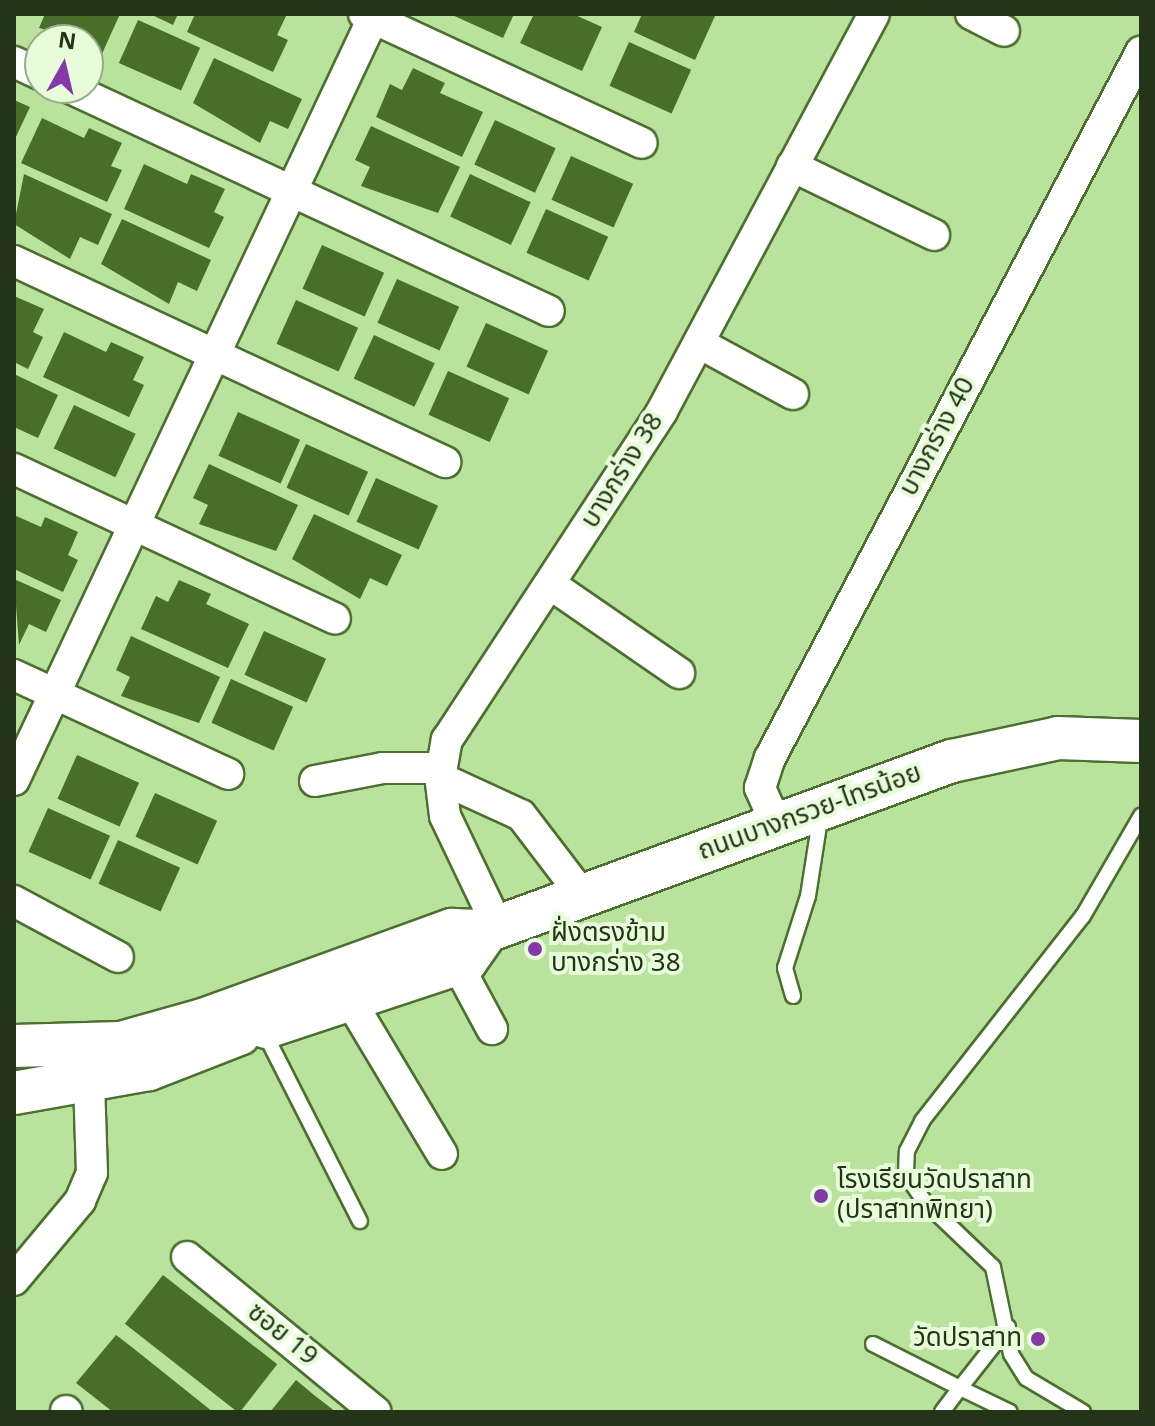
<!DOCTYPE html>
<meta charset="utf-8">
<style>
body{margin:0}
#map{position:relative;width:1155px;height:1426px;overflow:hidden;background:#b9e39c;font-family:Georgia,"Noto Sans Thai",serif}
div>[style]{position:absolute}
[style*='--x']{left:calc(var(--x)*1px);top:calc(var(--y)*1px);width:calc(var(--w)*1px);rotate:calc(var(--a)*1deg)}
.building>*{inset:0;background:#486e29;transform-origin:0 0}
.roads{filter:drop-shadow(2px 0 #4b702e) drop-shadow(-2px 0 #4b702e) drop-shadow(0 2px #4b702e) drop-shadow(0 -2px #4b702e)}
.service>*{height:14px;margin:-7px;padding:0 7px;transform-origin:7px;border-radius:7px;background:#fff}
.minor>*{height:30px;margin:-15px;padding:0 15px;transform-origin:15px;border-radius:15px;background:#fff}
.secondary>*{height:42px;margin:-21px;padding:0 21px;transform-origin:21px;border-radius:21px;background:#fff}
.dots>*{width:22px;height:22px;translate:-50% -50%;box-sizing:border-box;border:4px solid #e7fcd9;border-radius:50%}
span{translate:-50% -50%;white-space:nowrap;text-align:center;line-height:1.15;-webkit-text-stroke:8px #e7fcd9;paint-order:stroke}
.street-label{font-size:26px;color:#243418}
.poi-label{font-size:26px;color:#243418}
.left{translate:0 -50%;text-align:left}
.right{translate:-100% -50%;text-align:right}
.frame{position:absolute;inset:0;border:16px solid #243418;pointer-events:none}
.north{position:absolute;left:24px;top:24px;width:80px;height:80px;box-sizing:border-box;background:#e7fcd9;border:2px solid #99ac8c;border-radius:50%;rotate:8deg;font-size:22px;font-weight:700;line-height:32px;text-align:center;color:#243418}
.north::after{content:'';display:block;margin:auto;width:28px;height:36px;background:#8538a9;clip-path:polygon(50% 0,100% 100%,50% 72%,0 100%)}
</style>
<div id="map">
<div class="building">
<i style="clip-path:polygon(45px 14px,120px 14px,101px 56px,88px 50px,88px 40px,39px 28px)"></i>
<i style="clip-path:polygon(150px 14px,178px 14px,173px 25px)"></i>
<i style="clip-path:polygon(195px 14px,287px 14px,277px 35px,288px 40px,273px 72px,187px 32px)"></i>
<i style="clip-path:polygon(450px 14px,514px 14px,503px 38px)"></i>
<i style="clip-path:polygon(534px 14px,573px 14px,602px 27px,582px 71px,520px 43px)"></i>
<i style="clip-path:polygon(642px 14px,711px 14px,715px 16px,695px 60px,634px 32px)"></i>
<i style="left:138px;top:20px;width:68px;height:47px;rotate:24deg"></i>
<i style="left:629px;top:42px;width:68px;height:48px;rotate:24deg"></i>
<i style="clip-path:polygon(214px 58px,302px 99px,288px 129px,270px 121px,260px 143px,193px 103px)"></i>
<i style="clip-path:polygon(413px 68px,445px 83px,440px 93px,483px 112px,462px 157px,376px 117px,390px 84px,402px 90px)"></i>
<i style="clip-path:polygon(14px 100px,30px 107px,14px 141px)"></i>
<i style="clip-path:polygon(42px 118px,84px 138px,89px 128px,122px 143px,111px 166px,122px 170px,107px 202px,21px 163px)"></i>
<i style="left:495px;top:120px;width:67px;height:49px;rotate:25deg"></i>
<i style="clip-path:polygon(371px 126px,460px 167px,438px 213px,361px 186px,370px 167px,355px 160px)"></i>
<i style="left:571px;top:156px;width:68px;height:48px;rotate:24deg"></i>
<i style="clip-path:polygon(144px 164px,187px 184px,191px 174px,225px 189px,214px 212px,224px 217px,209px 248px,124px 209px)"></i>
<i style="clip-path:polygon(24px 174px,112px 214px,98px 245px,80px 237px,70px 259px,14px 224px)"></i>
<i style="left:470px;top:174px;width:67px;height:47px;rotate:25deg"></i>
<i style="left:546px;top:209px;width:68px;height:48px;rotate:24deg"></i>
<i style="clip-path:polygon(122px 219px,211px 260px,197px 291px,178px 282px,169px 304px,101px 264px)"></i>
<i style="left:322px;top:245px;width:68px;height:48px;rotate:24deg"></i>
<i style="left:397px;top:279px;width:68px;height:48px;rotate:24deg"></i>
<i style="clip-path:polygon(14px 296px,44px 309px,33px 332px,43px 337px,28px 369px,14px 362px)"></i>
<i style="left:296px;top:300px;width:68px;height:48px;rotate:24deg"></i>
<i style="left:486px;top:323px;width:68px;height:48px;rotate:24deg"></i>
<i style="clip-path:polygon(64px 332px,106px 352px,111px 342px,144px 357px,133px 380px,144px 385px,129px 417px,43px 377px)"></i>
<i style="left:374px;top:335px;width:67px;height:48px;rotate:25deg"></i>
<i style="left:448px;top:371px;width:67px;height:48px;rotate:24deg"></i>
<i style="clip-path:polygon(14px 374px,58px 395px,38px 438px,14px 427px)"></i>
<i style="left:74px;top:405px;width:68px;height:48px;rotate:25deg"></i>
<i style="left:238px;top:412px;width:68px;height:48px;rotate:24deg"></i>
<i style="left:306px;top:444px;width:68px;height:48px;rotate:24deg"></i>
<i style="clip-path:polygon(209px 464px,298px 505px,276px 551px,199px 524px,208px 505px,193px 498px)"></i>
<i style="left:376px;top:478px;width:68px;height:48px;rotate:24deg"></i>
<i style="clip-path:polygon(314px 514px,402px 555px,387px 586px,370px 578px,360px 599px,292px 559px)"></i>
<i style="clip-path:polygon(14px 515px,41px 527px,45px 517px,78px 532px,68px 555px,78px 560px,63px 592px,14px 569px)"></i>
<i style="clip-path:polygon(14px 579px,61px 600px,46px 632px,29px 624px,19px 645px)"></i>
<i style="clip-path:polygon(179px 580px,211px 594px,206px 604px,249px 624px,228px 668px,141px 629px,156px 596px,168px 602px)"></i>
<i style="left:264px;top:631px;width:68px;height:48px;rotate:24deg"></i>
<i style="clip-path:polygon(131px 636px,220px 677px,199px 723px,121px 696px,130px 677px,116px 670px)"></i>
<i style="left:231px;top:679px;width:68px;height:48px;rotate:24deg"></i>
<i style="left:77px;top:755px;width:68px;height:48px;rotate:24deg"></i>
<i style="left:155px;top:793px;width:68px;height:48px;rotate:24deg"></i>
<i style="left:48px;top:808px;width:68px;height:48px;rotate:24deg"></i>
<i style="left:118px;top:840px;width:68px;height:48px;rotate:24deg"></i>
<i style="left:163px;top:1275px;width:145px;height:62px;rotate:38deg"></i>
<i style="clip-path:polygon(116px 1335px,133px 1348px,213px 1412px,113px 1412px,76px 1383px)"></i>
<i style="clip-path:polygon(296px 1380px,314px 1395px,336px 1412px,270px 1412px)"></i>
</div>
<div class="roads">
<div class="service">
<i style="--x:793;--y:996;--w:29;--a:-106"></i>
<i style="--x:785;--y:968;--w:76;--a:-72.3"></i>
<i style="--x:808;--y:896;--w:84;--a:-81.1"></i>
<i style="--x:264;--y:1032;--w:212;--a:63.1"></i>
<i style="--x:1008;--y:1327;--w:78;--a:128.2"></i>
<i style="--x:960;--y:1388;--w:55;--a:25.6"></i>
<i style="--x:873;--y:1344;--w:97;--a:26.8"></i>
<i style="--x:960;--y:1388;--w:30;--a:127"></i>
<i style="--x:1083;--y:1412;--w:66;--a:-149.2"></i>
<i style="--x:1026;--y:1378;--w:28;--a:-122"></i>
<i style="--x:1011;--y:1354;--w:89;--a:-101.7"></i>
<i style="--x:993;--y:1267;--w:95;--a:-136.3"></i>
<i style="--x:924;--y:1201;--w:32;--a:-124"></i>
<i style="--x:906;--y:1174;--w:23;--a:-88"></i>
<i style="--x:907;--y:1151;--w:34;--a:-63"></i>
<i style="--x:922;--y:1121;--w:261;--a:-51.9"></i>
<i style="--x:1083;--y:916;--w:116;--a:-59.9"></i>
</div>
<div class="minor">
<i style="--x:364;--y:14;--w:306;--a:24.9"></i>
<i style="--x:971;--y:14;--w:37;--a:27"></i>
<i style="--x:14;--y:62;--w:29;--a:25"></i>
<i style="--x:70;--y:88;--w:528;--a:24.96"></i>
<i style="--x:792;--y:166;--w:158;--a:25.9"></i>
<i style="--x:14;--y:261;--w:476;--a:25"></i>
<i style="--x:699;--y:343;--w:107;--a:28.5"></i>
<i style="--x:14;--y:469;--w:354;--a:25"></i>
<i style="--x:550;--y:584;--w:157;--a:34.6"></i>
<i style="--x:14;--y:675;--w:236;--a:24.8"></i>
<i style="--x:440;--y:778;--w:89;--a:24.6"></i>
<i style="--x:521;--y:815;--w:102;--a:52.6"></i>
<i style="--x:14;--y:780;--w:847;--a:-64.77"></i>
<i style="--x:315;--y:781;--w:69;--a:-10.8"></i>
<i style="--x:383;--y:768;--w:59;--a:0"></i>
<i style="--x:777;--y:826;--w:42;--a:-114.1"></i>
<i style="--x:760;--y:788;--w:32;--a:-72"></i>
<i style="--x:770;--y:758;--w:798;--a:-62.28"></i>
<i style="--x:14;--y:901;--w:118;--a:28.3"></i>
<i style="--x:498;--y:927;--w:123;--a:-115.5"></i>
<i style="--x:445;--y:816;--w:38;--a:-97"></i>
<i style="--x:440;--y:778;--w:39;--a:-80"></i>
<i style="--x:447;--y:740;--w:393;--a:-56.8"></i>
<i style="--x:662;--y:411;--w:450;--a:-61.9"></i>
<i style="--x:457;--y:964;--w:74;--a:61.7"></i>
<i style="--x:351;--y:1002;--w:177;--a:59.1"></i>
<i style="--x:187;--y:1257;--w:244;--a:39.4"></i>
<i style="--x:14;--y:1280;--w:103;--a:-50.1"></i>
<i style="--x:80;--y:1201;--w:30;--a:-67"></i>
<i style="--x:92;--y:1173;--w:91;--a:-91.9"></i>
<i style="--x:66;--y:1411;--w:1;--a:45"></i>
</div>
<div class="secondary">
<i style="--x:266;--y:1027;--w:211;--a:-18.3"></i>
<i style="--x:466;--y:961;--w:37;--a:-55"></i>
<i style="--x:14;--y:1046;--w:107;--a:-1.6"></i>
<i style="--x:121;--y:1043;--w:85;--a:-15.7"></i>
<i style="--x:203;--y:1020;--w:265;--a:-19.9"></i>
<i style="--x:452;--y:930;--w:35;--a:2"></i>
<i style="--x:487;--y:931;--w:495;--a:-20.1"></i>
<i style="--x:952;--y:761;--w:108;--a:-12.2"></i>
<i style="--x:1058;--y:738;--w:83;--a:2.1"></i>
<i style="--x:14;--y:1093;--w:137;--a:-10.1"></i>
<i style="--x:149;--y:1069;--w:97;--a:-21.3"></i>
</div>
</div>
<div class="dots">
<i style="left:535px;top:949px;background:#8538a9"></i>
<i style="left:821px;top:1196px;background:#8538a9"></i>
<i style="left:1038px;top:1339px;background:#8538a9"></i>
</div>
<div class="street-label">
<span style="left:938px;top:437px;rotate:-62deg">บางกร่าง 40</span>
<span style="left:623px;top:471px;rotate:-58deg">บางกร่าง 38</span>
<span style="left:810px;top:813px;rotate:-20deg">ถนนบางกรวย-ไทรน้อย</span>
<span style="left:282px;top:1335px;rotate:39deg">ซอย 19</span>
</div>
<div class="poi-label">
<span class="left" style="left:551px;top:949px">ฝั่งตรงข้าม<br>บางกร่าง 38</span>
<span class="left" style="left:837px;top:1196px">โรงเรียนวัดปราสาท<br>(ปราสาทพิทยา)</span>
<span class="right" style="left:1022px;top:1339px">วัดปราสาท</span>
</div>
<div class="frame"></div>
<div class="north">N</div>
</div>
